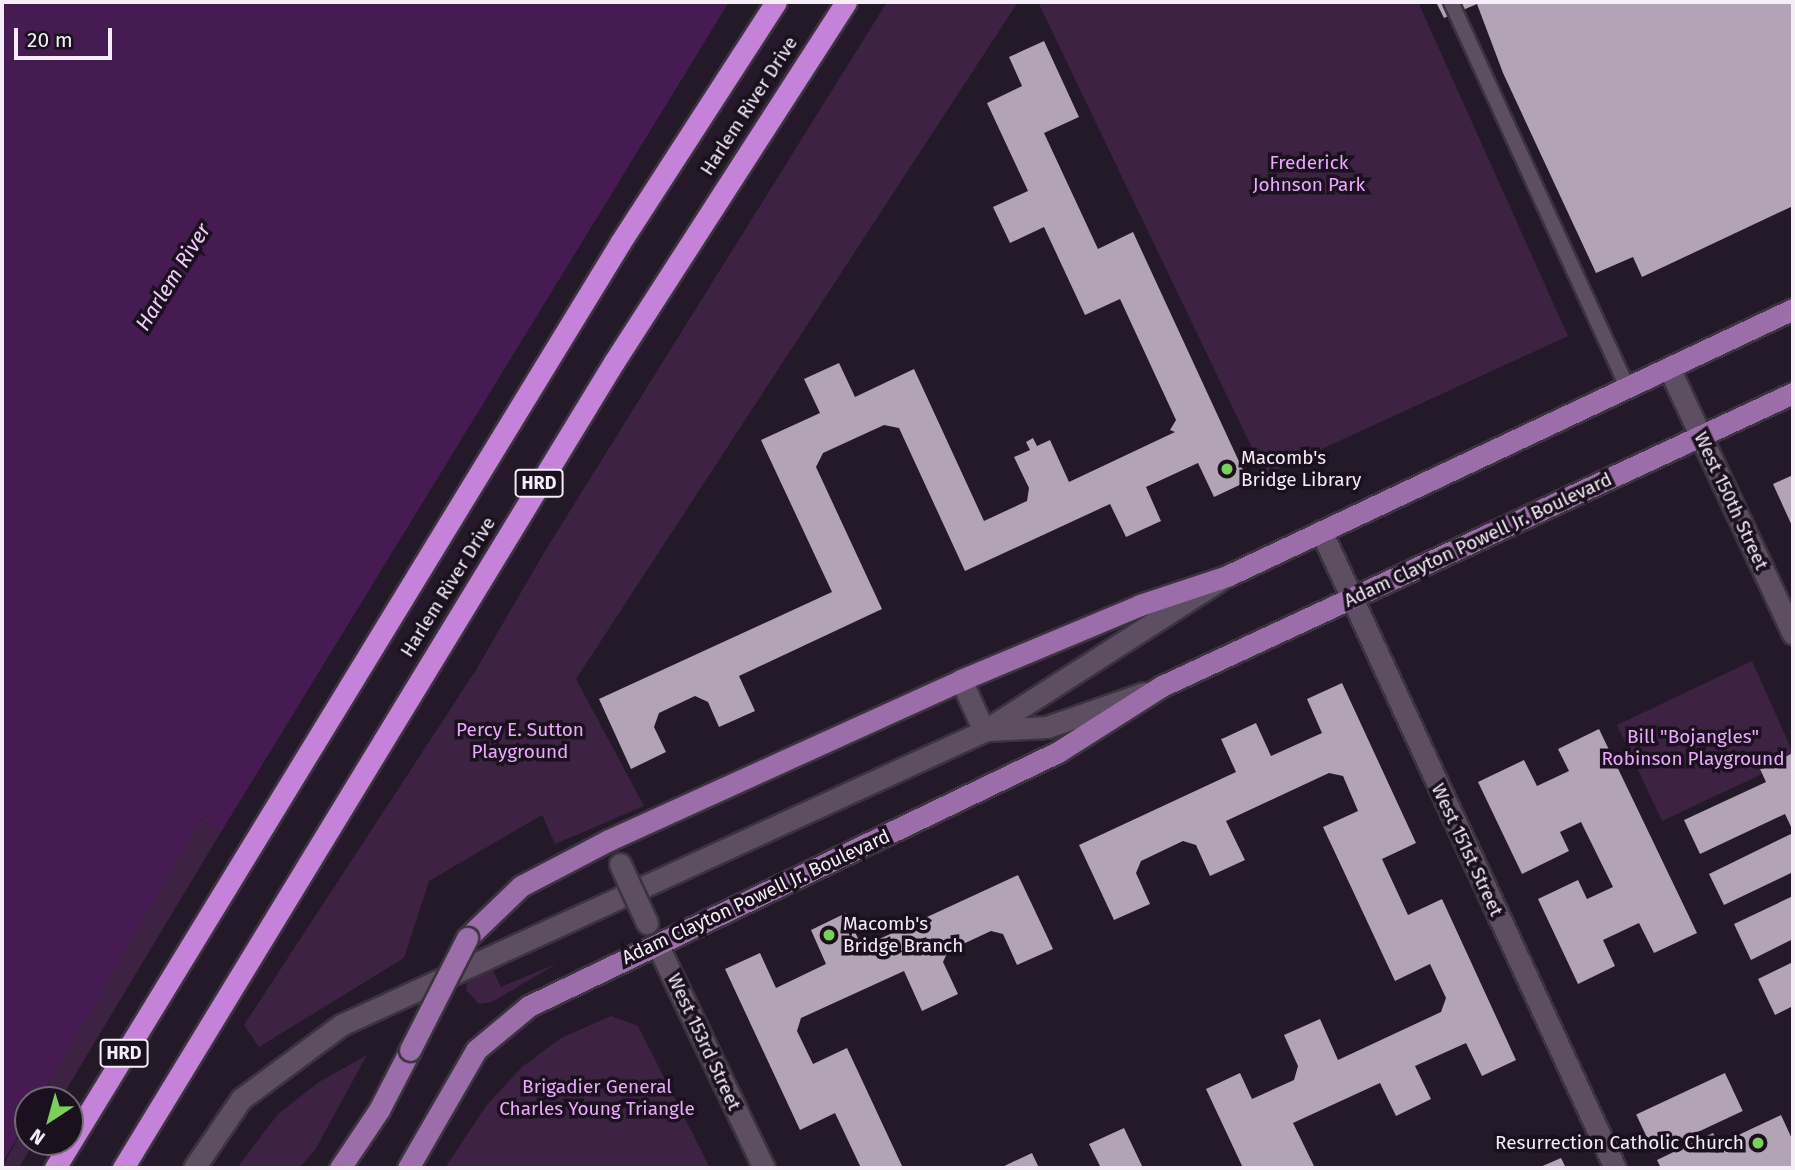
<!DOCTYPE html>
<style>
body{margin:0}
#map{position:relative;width:1795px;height:1170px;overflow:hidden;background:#241928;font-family:"Fira Sans",sans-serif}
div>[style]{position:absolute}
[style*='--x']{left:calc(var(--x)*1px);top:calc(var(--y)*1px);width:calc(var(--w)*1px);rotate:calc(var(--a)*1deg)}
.green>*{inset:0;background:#3d2244}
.water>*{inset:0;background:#451b51}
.building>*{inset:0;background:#b2a3b6;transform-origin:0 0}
.roads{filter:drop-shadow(2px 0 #3b333e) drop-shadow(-2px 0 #3b333e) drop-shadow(0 2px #3b333e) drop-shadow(0 -2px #3b333e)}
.service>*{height:14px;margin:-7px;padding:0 7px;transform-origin:7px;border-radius:7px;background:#5d4f61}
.pedestrian>*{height:21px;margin:-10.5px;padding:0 10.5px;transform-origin:10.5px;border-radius:10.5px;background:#5d4f61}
.minor>*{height:21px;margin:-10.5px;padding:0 10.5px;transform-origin:10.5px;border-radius:10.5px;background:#5d4f61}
.tertiary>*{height:21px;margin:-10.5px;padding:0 10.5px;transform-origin:10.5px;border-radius:10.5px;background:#5d4f61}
.primary>*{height:21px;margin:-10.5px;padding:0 10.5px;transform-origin:10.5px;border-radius:10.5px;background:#9b6ea9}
.motorway>*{height:21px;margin:-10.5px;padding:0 10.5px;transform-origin:10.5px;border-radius:10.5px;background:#c582d9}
.bridges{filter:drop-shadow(2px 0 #3b333e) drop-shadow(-2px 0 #3b333e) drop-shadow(0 2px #3b333e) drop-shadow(0 -2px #3b333e)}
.minor-bridge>*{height:21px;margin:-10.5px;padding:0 10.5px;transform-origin:10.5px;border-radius:10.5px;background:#5d4f61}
.primary-bridge>*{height:21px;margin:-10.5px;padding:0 10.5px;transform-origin:10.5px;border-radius:10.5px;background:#9b6ea9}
.dots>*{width:19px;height:19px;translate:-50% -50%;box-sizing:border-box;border:4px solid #1b101e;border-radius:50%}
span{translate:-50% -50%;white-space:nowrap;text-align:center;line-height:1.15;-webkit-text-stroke:7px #1b101e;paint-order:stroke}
.shield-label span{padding:2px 5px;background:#1b101e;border:2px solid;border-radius:5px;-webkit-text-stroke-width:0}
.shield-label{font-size:18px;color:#f5edf8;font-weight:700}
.street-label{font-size:19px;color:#f5edf8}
.park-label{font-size:19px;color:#eaa9fd}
.poi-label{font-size:19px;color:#f5edf8}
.left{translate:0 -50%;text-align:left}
.right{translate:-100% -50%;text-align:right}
.water-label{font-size:21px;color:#f1cbfd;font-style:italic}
.frame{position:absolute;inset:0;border:4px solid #f5edf8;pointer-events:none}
.north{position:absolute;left:14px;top:1086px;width:70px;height:70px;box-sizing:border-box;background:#1b101e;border:2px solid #726875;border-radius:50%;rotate:216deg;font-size:19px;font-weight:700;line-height:28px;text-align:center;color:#f5edf8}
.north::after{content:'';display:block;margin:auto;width:24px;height:32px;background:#78d158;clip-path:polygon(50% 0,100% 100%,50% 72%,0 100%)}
.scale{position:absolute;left:14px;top:28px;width:98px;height:32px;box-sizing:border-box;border:4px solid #f5edf8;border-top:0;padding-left:9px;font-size:21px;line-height:24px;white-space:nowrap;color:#f5edf8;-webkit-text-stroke:5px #1b101e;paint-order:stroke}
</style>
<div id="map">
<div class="green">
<i style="clip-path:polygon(887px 2px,1018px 2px,576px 679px,644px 806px,555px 844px,542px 815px,429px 881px,404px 958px,259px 1047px,244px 1025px,476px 670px,545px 551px)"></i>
<i style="clip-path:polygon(1038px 2px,1418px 2px,1568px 336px,1265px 475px)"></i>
<i style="clip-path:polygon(1752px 661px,1793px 753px,1760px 769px,1762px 774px,1662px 821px,1617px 725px)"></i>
<i style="clip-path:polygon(201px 819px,221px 832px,60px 1100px,39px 1100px)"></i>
<i style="clip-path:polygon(485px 954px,501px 987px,558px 963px,492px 1002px,479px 1004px,466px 990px,468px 978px)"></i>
<i style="clip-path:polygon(611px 1016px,638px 1026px,710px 1168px,445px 1168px,486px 1106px,522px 1067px,561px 1038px)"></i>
<i style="clip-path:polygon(367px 1055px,315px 1150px,299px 1168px,237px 1168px,278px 1114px,319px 1082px)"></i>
<i style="clip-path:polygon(28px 1118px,28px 1142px,34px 1142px,19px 1168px,2px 1168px)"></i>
</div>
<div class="water">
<i style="clip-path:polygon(2px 2px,729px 2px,221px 832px,201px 819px,39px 1100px,28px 1100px,28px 1118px,2px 1164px)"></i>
</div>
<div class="building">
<i style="clip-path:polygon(1436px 2px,1793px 2px,1793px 206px,1642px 277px,1633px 257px,1596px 273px,1503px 73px,1477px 4px,1444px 18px)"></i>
<i style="clip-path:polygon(1044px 41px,1079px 117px,1044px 133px,1098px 249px,1133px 232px,1248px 481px,1214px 497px,1198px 463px,1146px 487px,1161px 521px,1126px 537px,1110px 504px,965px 571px,899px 428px,884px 425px,823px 453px,816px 467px,882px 609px,739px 676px,755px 711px,719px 727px,708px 702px,695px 696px,659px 713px,654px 727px,666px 752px,631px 769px,599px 699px,832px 592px,761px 440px,820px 413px,804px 379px,839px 363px,855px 397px,914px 369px,984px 521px,1027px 501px,1029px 488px,1014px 457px,1030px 450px,1026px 442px,1033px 438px,1037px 446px,1050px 440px,1069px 482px,1175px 432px,1170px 430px,1176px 420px,1120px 299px,1085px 315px,1044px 227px,1010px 243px,993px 207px,1028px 191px,987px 103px,1022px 86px,1009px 57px)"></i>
<i style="clip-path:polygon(1793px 475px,1793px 528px,1773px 484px)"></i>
<i style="clip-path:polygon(1342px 683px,1416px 843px,1382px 859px,1408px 915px,1442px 899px,1516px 1060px,1482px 1076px,1466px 1043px,1415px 1066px,1431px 1099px,1396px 1116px,1380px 1083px,1293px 1123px,1315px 1168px,1243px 1168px,1206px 1089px,1240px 1073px,1252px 1099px,1294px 1080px,1298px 1066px,1284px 1035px,1320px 1019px,1338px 1060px,1441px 1012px,1446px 998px,1430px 964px,1395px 981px,1323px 827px,1358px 811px,1343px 776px,1329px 773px,1226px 821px,1245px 860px,1210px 876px,1196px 845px,1183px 841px,1141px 861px,1136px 873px,1150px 904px,1114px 920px,1079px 845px,1236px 772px,1221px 739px,1224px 738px,1256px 723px,1271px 756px,1322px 733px,1307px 699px)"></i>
<i style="clip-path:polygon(1599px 729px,1697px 933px,1654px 953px,1639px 923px,1603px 940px,1615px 966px,1578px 984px,1538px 899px,1578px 880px,1587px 899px,1613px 887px,1581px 822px,1560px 832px,1569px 851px,1522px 874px,1478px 782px,1524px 760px,1537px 786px,1569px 771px,1558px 749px)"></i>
<i style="clip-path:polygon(1793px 753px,1793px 831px,1785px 814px,1700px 854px,1684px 820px,1766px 782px,1760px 769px)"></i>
<i style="clip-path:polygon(1793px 833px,1793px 872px,1724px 905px,1709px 874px)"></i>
<i style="clip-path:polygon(1018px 875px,1053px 949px,1017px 965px,1003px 934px,991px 931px,948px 951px,943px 962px,958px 994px,922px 1011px,904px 971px,801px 1018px,797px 1031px,813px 1064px,847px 1048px,903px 1168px,861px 1168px,835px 1113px,800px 1130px,725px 969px,760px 953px,776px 988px,826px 964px,811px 930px,846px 913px,862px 947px)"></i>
<i style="clip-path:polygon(1793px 896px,1793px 939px,1751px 960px,1734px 924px)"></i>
<i style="clip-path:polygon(1793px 962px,1793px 1006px,1775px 1015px,1758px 979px)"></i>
<i style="left:1725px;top:1073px;width:42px;height:98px;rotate:65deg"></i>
<i style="clip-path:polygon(1781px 1115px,1793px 1141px,1793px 1168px,1661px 1168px,1657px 1160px,1713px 1133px,1719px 1144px)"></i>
<i style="clip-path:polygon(1124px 1128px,1143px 1168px,1101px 1168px,1089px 1144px)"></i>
<i style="clip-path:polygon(1032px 1153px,1039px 1168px,1000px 1168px)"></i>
<i style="clip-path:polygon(1561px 1158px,1566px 1168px,1538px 1168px)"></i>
</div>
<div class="roads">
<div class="service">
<i style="--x:1451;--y:2;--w:423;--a:65.4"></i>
</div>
<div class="pedestrian">
<i style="--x:658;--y:946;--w:246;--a:64.5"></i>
</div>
<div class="minor">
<i style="--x:1669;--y:368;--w:293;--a:65"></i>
<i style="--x:1321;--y:531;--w:702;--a:65.22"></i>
</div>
<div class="tertiary">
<i style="--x:961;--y:680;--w:56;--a:65.7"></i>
<i style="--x:989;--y:730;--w:58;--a:-3"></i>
<i style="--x:1047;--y:727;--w:103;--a:-19.3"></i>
<i style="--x:194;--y:1168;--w:83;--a:-55.7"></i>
<i style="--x:241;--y:1099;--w:124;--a:-36.5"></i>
<i style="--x:341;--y:1025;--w:707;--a:-24.57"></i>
<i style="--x:984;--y:731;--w:279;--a:-32.6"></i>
</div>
<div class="primary">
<i style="--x:467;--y:938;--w:75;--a:-43.9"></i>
<i style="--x:521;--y:886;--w:99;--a:-27.6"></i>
<i style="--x:609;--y:840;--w:387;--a:-24.4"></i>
<i style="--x:961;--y:680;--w:194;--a:-22.7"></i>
<i style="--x:1140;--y:605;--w:92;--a:-18.4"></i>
<i style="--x:1227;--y:576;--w:626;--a:-25.25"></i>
<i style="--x:340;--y:1168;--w:70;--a:-56.1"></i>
<i style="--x:379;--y:1110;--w:68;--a:-62.7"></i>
<i style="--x:408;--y:1168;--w:136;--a:-60"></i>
<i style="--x:476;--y:1050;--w:69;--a:-39.7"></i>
<i style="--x:529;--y:1006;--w:587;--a:-25.65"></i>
<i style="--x:1058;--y:752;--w:123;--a:-32.4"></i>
<i style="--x:1162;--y:686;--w:696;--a:-24.91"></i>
</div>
<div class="motorway">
<i style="--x:55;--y:1168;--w:1084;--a:-58.58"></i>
<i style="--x:620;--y:243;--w:287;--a:-57.1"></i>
<i style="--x:123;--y:1168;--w:944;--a:-58.65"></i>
<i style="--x:614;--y:362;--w:428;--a:-57.2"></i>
</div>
</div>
<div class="bridges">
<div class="minor-bridge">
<i style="--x:620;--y:864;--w:65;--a:65.4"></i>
</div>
<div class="primary-bridge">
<i style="--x:410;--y:1050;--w:126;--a:-63"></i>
</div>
</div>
<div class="dots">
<i style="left:1227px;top:469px;background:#78d158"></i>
<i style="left:829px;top:935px;background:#78d158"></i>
<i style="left:1758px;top:1143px;background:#78d158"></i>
</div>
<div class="shield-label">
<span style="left:539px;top:483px">HRD</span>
<span style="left:124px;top:1053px">HRD</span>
</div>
<div class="street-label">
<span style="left:749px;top:106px;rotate:-57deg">Harlem River Drive</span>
<span style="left:1731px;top:501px;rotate:65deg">West 150th Street</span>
<span style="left:1478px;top:540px;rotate:-25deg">Adam Clayton Powell Jr. Boulevard</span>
<span style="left:448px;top:587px;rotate:-58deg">Harlem River Drive</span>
<span style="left:1467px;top:850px;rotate:65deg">West 151st Street</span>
<span style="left:756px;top:897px;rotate:-25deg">Adam Clayton Powell Jr. Boulevard</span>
<span style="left:704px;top:1042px;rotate:65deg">West 153rd Street</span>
</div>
<div class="park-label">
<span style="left:1309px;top:174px">Frederick<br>Johnson Park</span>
<span style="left:520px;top:741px">Percy E. Sutton<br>Playground</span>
<span style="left:1693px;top:748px">Bill "Bojangles"<br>Robinson Playground</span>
<span style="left:597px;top:1098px">Brigadier General<br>Charles Young Triangle</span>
</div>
<div class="poi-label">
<span class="left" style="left:1241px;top:469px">Macomb's<br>Bridge Library</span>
<span class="left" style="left:843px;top:935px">Macomb's<br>Bridge Branch</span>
<span class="right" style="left:1744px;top:1143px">Resurrection Catholic Church</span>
</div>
<div class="water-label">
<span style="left:173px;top:277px;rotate:-58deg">Harlem River</span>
</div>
<div class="frame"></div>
<div class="north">N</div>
<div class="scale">20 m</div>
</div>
